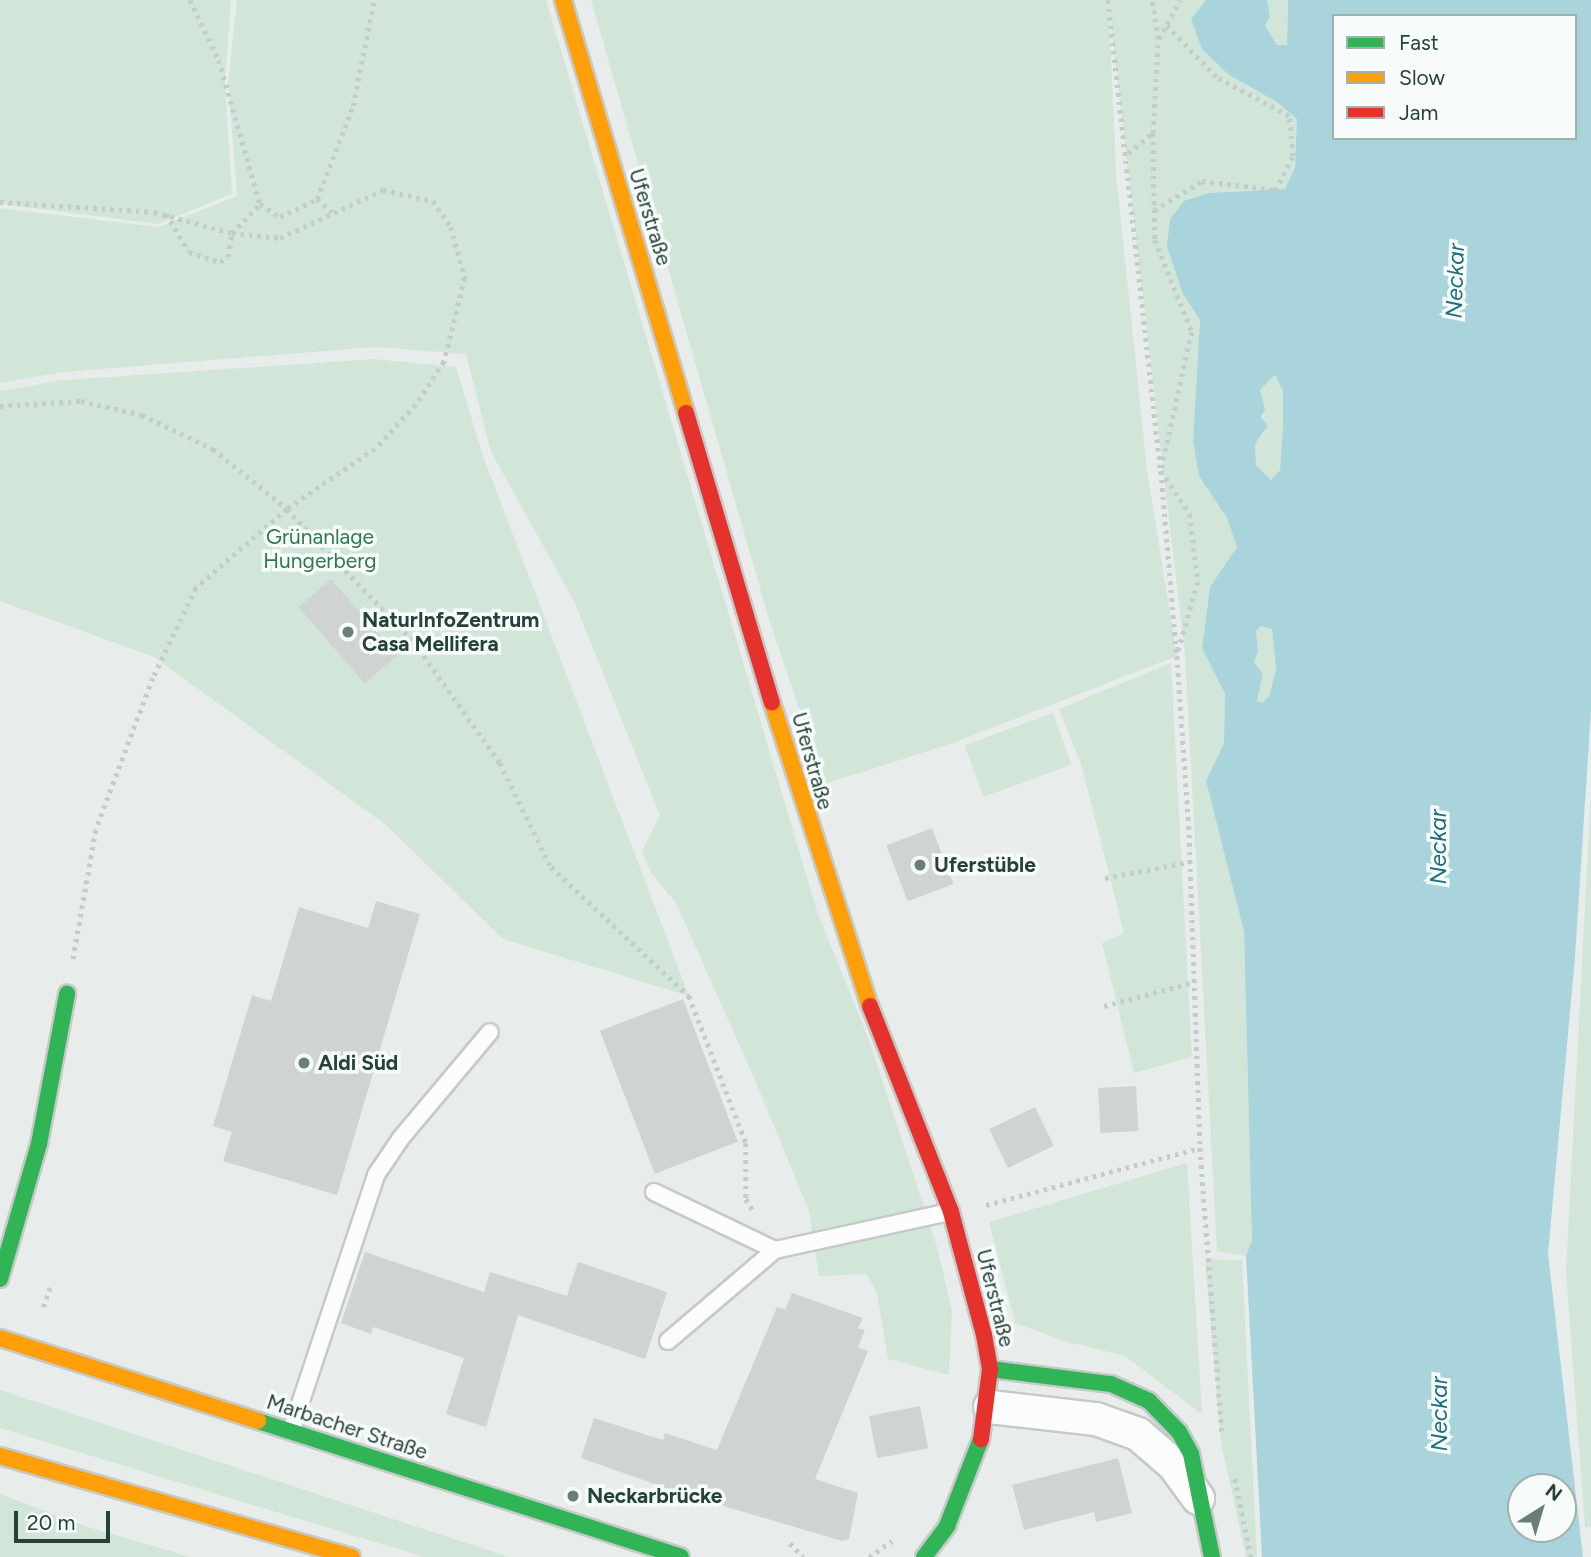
<!DOCTYPE html>
<meta charset="utf-8">
<style>
body{margin:0}
#map{position:relative;width:1591px;height:1557px;overflow:hidden;background:#e8edeb;font-family:Figtree,sans-serif}
div>[style]{position:absolute}
[style*='--x']{left:calc(var(--x)*1px);top:calc(var(--y)*1px);width:calc(var(--w)*1px);rotate:calc(var(--a)*1deg)}
.green>*{inset:0;background:#d1e6d8;transform-origin:0 0}
.water>*{inset:0;background:#a9d4db}
.building>*{inset:0;background:#cfd4d2;transform-origin:0 0}
.path>*{height:4.5px;margin-top:-2.25px;transform-origin:0;background:repeating-linear-gradient(90deg,#c3ccca 0 3.5px,transparent 0 8.5px)}
.roads{filter:drop-shadow(2px 0 #c5cac8) drop-shadow(-2px 0 #c5cac8) drop-shadow(0 2px #c5cac8) drop-shadow(0 -2px #c5cac8)}
.lane>*{height:16px;margin:-8px;padding:0 8px;transform-origin:8px;border-radius:8px;background:#fcfcfc}
.street>*{height:32px;margin:-16px;padding:0 16px;transform-origin:16px;border-radius:16px;background:#fcfcfc}
.fast>*{height:16px;margin:-8px;padding:0 8px;transform-origin:8px;border-radius:8px;background:#30b455}
.slow>*{height:16px;margin:-8px;padding:0 8px;transform-origin:8px;border-radius:8px;background:#ff9f0a}
.jam>*{height:16px;margin:-8px;padding:0 8px;transform-origin:8px;border-radius:8px;background:#e5322d}
.dots>*{width:19px;height:19px;translate:-50% -50%;box-sizing:border-box;border:4px solid #f7fbf9;border-radius:50%}
span{translate:-50% -50%;white-space:nowrap;text-align:center;line-height:1.15;-webkit-text-stroke:7px #f7fbf9;paint-order:stroke}
.street-label{font-size:21px;color:#24423a}
.park-label{font-size:21px;color:#2d7a4b}
.poi-label{font-size:21px;color:#24423a;font-weight:700}
.left{translate:0 -50%;text-align:left}
.water-label{font-size:23px;color:#1c6f80;font-style:italic}
.legend{position:absolute;left:1332px;top:14px;width:245px;height:126px;box-sizing:border-box;background:#f7fbf9;border:2px solid #a3b1ad;margin:0;padding:9px 12px;list-style:none;font-size:21px;color:#24423a}
.legend li{display:flex;align-items:center;gap:14px;height:35px}
.legend b{width:35px;border:2px solid #a3b1ad}
.north{position:absolute;left:1507px;top:1473px;width:70px;height:70px;box-sizing:border-box;background:#f7fbf9;border:2px solid #a3b1ad;border-radius:50%;rotate:37deg;font-size:19px;font-weight:700;line-height:28px;text-align:center;color:#24423a}
.north::after{content:'';display:block;margin:auto;width:24px;height:32px;background:#697e78;clip-path:polygon(50% 0,100% 100%,50% 72%,0 100%)}
.scale{position:absolute;left:14px;top:1511px;width:96px;height:32px;box-sizing:border-box;border:4px solid #24423a;border-top:0;padding-left:9px;font-size:21px;line-height:24px;white-space:nowrap;color:#24423a;-webkit-text-stroke:5px #f7fbf9;paint-order:stroke}
</style>
<div id="map">
<div class="green">
<i style="clip-path:polygon(0 0,231px 0,225px 81px,232px 194px,158px 224px,0 204px)"></i>
<i style="clip-path:polygon(237px 0,546px 0,817px 911px,869px 1040px,938px 1250px,952px 1311px,949px 1375px,888px 1359px,877px 1294px,867px 1274px,819px 1276px,809px 1211px,755px 1080px,676px 903px,651px 873px,642px 851px,660px 815px,574px 601px,491px 452px,466px 354px,376px 347px,63px 372px,0 383px,0 208px,158px 227px,237px 196px,228px 82px)"></i>
<i style="clip-path:polygon(591px 0,1206px 0,1191px 19px,1229px 75px,1277px 102px,1297px 119px,1295px 167px,1285px 189px,1209px 193px,1167px 247px,1182px 290px,1200px 319px,1193px 442px,1199px 476px,1227px 518px,1237px 547px,1210px 587px,1202px 648px,1225px 694px,1224px 743px,1206px 781px,1244px 932px,1252px 1240px,1246px 1256px,1217px 1251px,1185px 655px,1109px 9px,1116px 173px,1147px 470px,1177px 656px,953px 743px,825px 784px,770px 623px)"></i>
<i style="clip-path:polygon(1267px 0,1288px 0,1287px 45px,1277px 45px,1265px 26px,1270px 17px)"></i>
<i style="clip-path:polygon(374px 359px,456px 367px,483px 456px,689px 996px,503px 939px,386px 825px,154px 657px,0 601px,0 391px,64px 380px)"></i>
<i style="clip-path:polygon(1275px 375px,1283px 391px,1283px 426px,1280px 470px,1271px 480px,1256px 465px,1255px 444px,1265px 432px,1260px 390px)"></i>
<i style="clip-path:polygon(1261px 626px,1272px 628px,1276px 669px,1269px 696px,1262px 703px,1257px 702px,1263px 674px,1254px 662px,1258px 652px,1256px 631px)"></i>
<i style="clip-path:polygon(1171px 663px,1192px 1057px,1134px 1073px,1102px 943px,1124px 933px,1081px 764px,1059px 709px)"></i>
<i style="left:1053px;top:713px;width:55px;height:94px;rotate:70deg"></i>
<i style="clip-path:polygon(1591px 790px,1591px 1527px,1585px 1528px,1566px 1272px)"></i>
<i style="clip-path:polygon(1187px 1163px,1202px 1414px,1125px 1356px,1064px 1341px,1015px 1323px,989px 1222px)"></i>
<i style="clip-path:polygon(1205px 1259px,1242px 1260px,1257px 1557px,1246px 1557px,1221px 1442px)"></i>
<i style="clip-path:polygon(0 1390px,509px 1557px,424px 1557px,0 1428px)"></i>
<i style="clip-path:polygon(0 1494px,91px 1528px,191px 1557px,0 1557px)"></i>
</div>
<div class="water">
<i style="clip-path:polygon(evenodd,1206px 0,1267px 0,1270px 17px,1265px 26px,1277px 45px,1287px 45px,1288px 0,1591px 0,1591px 710px,1575px 957px,1548px 1254px,1583px 1557px,1262px 1557px,1246px 1256px,1252px 1240px,1244px 932px,1206px 781px,1224px 743px,1225px 694px,1202px 648px,1210px 587px,1237px 547px,1227px 518px,1199px 476px,1193px 442px,1200px 320px,1183px 294px,1167px 247px,1170px 219px,1184px 201px,1209px 193px,1285px 189px,1295px 167px,1297px 119px,1277px 102px,1229px 75px,1202px 49px,1191px 19px,1206px 0,1334px 16px,1575px 16px,1575px 138px,1334px 138px,1334px 16px,1206px 0,1275px 375px,1283px 391px,1283px 426px,1280px 470px,1271px 480px,1256px 465px,1255px 444px,1268px 426px,1261px 417px,1265px 409px,1260px 390px,1275px 375px,1206px 0,1261px 626px,1272px 629px,1276px 669px,1269px 696px,1262px 703px,1257px 701px,1263px 674px,1254px 662px,1258px 652px,1256px 631px,1261px 626px,1206px 0,1521px 1487px,1563px 1487px,1563px 1529px,1521px 1529px,1521px 1487px)"></i>
</div>
<div class="building">
<i style="left:331px;top:579px;width:101px;height:43px;rotate:49deg"></i>
<i style="left:932px;top:828px;width:60px;height:49px;rotate:69deg"></i>
<i style="clip-path:polygon(376px 901px,420px 914px,337px 1195px,223px 1161px,232px 1132px,213px 1126px,252px 995px,271px 1001px,299px 907px,368px 928px)"></i>
<i style="left:683px;top:999px;width:153px;height:89px;rotate:69deg"></i>
<i style="left:1136px;top:1086px;width:45px;height:38px;rotate:87deg"></i>
<i style="left:1035px;top:1107px;width:43px;height:51px;rotate:64deg"></i>
<i style="clip-path:polygon(365px 1252px,484px 1292px,490px 1272px,567px 1296px,578px 1262px,667px 1292px,645px 1359px,518px 1315px,486px 1427px,446px 1414px,464px 1358px,373px 1327px,371px 1334px,341px 1323px)"></i>
<i style="clip-path:polygon(792px 1293px,863px 1318px,858px 1328px,865px 1330px,858px 1347px,868px 1351px,815px 1479px,858px 1493px,849px 1539px,842px 1541px,680px 1493px,581px 1458px,594px 1418px,663px 1440px,665px 1433px,717px 1450px,777px 1307px,785px 1310px)"></i>
<i style="left:920px;top:1406px;width:43px;height:52px;rotate:79deg"></i>
<i style="clip-path:polygon(1118px 1458px,1132px 1513px,1096px 1522px,1094px 1512px,1024px 1530px,1012px 1485px)"></i>
</div>
<div class="path">
<i style="--x:190;--y:0;--w:67;--a:64.2"></i>
<i style="--x:219;--y:60;--w:150;--a:74.1"></i>
<i style="--x:1108;--y:0;--w:474;--a:83.6"></i>
<i style="--x:1161;--y:471;--w:186;--a:85.1"></i>
<i style="--x:1177;--y:656;--w:170;--a:86"></i>
<i style="--x:1189;--y:826;--w:322;--a:88"></i>
<i style="--x:1200;--y:1148;--w:287;--a:85.6"></i>
<i style="--x:1159;--y:39;--w:44;--a:-61.7"></i>
<i style="--x:1153;--y:133;--w:107;--a:88.9"></i>
<i style="--x:1155;--y:240;--w:99;--a:68.1"></i>
<i style="--x:1192;--y:332;--w:142;--a:102.6"></i>
<i style="--x:1161;--y:471;--w:52;--a:56"></i>
<i style="--x:1190;--y:514;--w:68;--a:83.3"></i>
<i style="--x:1198;--y:582;--w:73;--a:105.9"></i>
<i style="--x:1128;--y:153;--w:32;--a:-39"></i>
<i style="--x:1153;--y:133;--w:94;--a:-87"></i>
<i style="--x:1158;--y:39;--w:39;--a:-99"></i>
<i style="--x:317;--y:199;--w:20;--a:41"></i>
<i style="--x:0;--y:202;--w:154;--a:3.7"></i>
<i style="--x:154;--y:212;--w:81;--a:15.1"></i>
<i style="--x:232;--y:233;--w:48;--a:5.9"></i>
<i style="--x:280;--y:238;--w:114;--a:-25"></i>
<i style="--x:383;--y:190;--w:51;--a:12.4"></i>
<i style="--x:433;--y:201;--w:32;--a:55"></i>
<i style="--x:451;--y:227;--w:53;--a:74.6"></i>
<i style="--x:465;--y:278;--w:87;--a:104"></i>
<i style="--x:444;--y:362;--w:51;--a:123.1"></i>
<i style="--x:416;--y:405;--w:60;--a:133"></i>
<i style="--x:375;--y:449;--w:107;--a:145.7"></i>
<i style="--x:287;--y:509;--w:121;--a:139"></i>
<i style="--x:196;--y:588;--w:100;--a:115.5"></i>
<i style="--x:153;--y:678;--w:162;--a:110.6"></i>
<i style="--x:96;--y:830;--w:133;--a:100"></i>
<i style="--x:1154;--y:210;--w:56;--a:-31.1"></i>
<i style="--x:1202;--y:181;--w:74;--a:7"></i>
<i style="--x:1275;--y:190;--w:38;--a:-62"></i>
<i style="--x:1293;--y:156;--w:40;--a:-95.7"></i>
<i style="--x:1289;--y:116;--w:83;--a:-151.9"></i>
<i style="--x:1216;--y:77;--w:71;--a:-133.9"></i>
<i style="--x:166;--y:214;--w:44;--a:58.8"></i>
<i style="--x:189;--y:252;--w:33;--a:18"></i>
<i style="--x:220;--y:262;--w:9;--a:-32"></i>
<i style="--x:228;--y:257;--w:24;--a:-81"></i>
<i style="--x:232;--y:233;--w:40;--a:-46"></i>
<i style="--x:260;--y:204;--w:24;--a:33"></i>
<i style="--x:280;--y:217;--w:41;--a:-25.9"></i>
<i style="--x:317;--y:199;--w:100;--a:-68.8"></i>
<i style="--x:353;--y:106;--w:108;--a:-78.8"></i>
<i style="--x:0;--y:406;--w:81;--a:-3.5"></i>
<i style="--x:81;--y:401;--w:63;--a:12.9"></i>
<i style="--x:142;--y:415;--w:79;--a:25.6"></i>
<i style="--x:213;--y:449;--w:95;--a:39"></i>
<i style="--x:287;--y:509;--w:184;--a:46.3"></i>
<i style="--x:414;--y:642;--w:148;--a:54.6"></i>
<i style="--x:500;--y:763;--w:116;--a:63.9"></i>
<i style="--x:551;--y:867;--w:189;--a:43.1"></i>
<i style="--x:689;--y:996;--w:158;--a:68.8"></i>
<i style="--x:746;--y:1143;--w:56;--a:90"></i>
<i style="--x:746;--y:1199;--w:17;--a:59"></i>
<i style="--x:1105;--y:878;--w:86;--a:-10.8"></i>
<i style="--x:1104;--y:1006;--w:93;--a:-14.9"></i>
<i style="--x:986;--y:1205;--w:221;--a:-14.9"></i>
<i style="--x:43;--y:1307;--w:23;--a:-70"></i>
<i style="--x:1235;--y:1479;--w:80;--a:78.4"></i>
<i style="--x:790;--y:1543;--w:19;--a:47"></i>
<i style="--x:869;--y:1557;--w:28;--a:-35"></i>
</div>
<div class="roads">
<div class="lane">
<i style="--x:654;--y:1192;--w:134;--a:25.6"></i>
<i style="--x:668;--y:1341;--w:140;--a:-40.4"></i>
<i style="--x:775;--y:1250;--w:179;--a:-12.3"></i>
<i style="--x:291;--y:1431;--w:270;--a:-71.6"></i>
<i style="--x:376;--y:1175;--w:45;--a:-56"></i>
<i style="--x:401;--y:1138;--w:138;--a:-50"></i>
</div>
<div class="street">
<i style="--x:990;--y:1407;--w:107;--a:6.5"></i>
<i style="--x:1096;--y:1419;--w:45;--a:19.7"></i>
<i style="--x:1138;--y:1434;--w:48;--a:40.7"></i>
<i style="--x:1174;--y:1465;--w:41;--a:54"></i>
</div>
<div class="fast">
<i style="--x:0;--y:1279;--w:141;--a:-73.9"></i>
<i style="--x:39;--y:1144;--w:153;--a:-79.4"></i>
<i style="--x:990;--y:1369;--w:122;--a:7.1"></i>
<i style="--x:1111;--y:1384;--w:42;--a:24.1"></i>
<i style="--x:1149;--y:1401;--w:43;--a:45.9"></i>
<i style="--x:1179;--y:1432;--w:25;--a:61"></i>
<i style="--x:1191;--y:1454;--w:105;--a:78.5"></i>
<i style="--x:258;--y:1421;--w:444;--a:17.8"></i>
<i style="--x:924;--y:1557;--w:39;--a:-53"></i>
<i style="--x:947;--y:1526;--w:93;--a:-68.7"></i>
</div>
<div class="slow">
<i style="--x:563;--y:0;--w:431;--a:73.4"></i>
<i style="--x:772;--y:703;--w:318;--a:72.1"></i>
<i style="--x:0;--y:1338;--w:271;--a:17.8"></i>
<i style="--x:0;--y:1456;--w:366;--a:16"></i>
</div>
<div class="jam">
<i style="--x:686;--y:413;--w:302;--a:73.5"></i>
<i style="--x:870;--y:1006;--w:221;--a:68.5"></i>
<i style="--x:951;--y:1212;--w:127;--a:75"></i>
<i style="--x:984;--y:1335;--w:35;--a:80"></i>
<i style="--x:990;--y:1369;--w:71;--a:97.3"></i>
</div>
</div>
<div class="dots">
<i style="left:348px;top:632px;background:#697e78"></i>
<i style="left:920px;top:865px;background:#697e78"></i>
<i style="left:304px;top:1063px;background:#697e78"></i>
<i style="left:573px;top:1496px;background:#697e78"></i>
</div>
<div class="street-label">
<span style="left:650px;top:217px;rotate:73deg">Uferstraße</span>
<span style="left:812px;top:761px;rotate:74deg">Uferstraße</span>
<span style="left:995px;top:1298px;rotate:76deg">Uferstraße</span>
<span style="left:347px;top:1427px;rotate:18deg">Marbacher Straße</span>
</div>
<div class="park-label">
<span style="left:320px;top:549px">Grünanlage<br>Hungerberg</span>
</div>
<div class="poi-label">
<span class="left" style="left:362px;top:632px">NaturInfoZentrum<br>Casa Mellifera</span>
<span class="left" style="left:934px;top:865px">Uferstüble</span>
<span class="left" style="left:318px;top:1063px">Aldi Süd</span>
<span class="left" style="left:587px;top:1496px">Neckarbrücke</span>
</div>
<div class="water-label">
<span style="left:1455px;top:281px;rotate:-88deg">Neckar</span>
<span style="left:1438px;top:847px;rotate:-90deg">Neckar</span>
<span style="left:1439px;top:1414px;rotate:-90deg">Neckar</span>
</div>
<ul class="legend">
<li><b style="height:9px;background:#30b455"></b>Fast</li>
<li><b style="height:9px;background:#ff9f0a"></b>Slow</li>
<li><b style="height:9px;background:#e5322d"></b>Jam</li>
</ul>
<div class="north">N</div>
<div class="scale">20 m</div>
</div>
